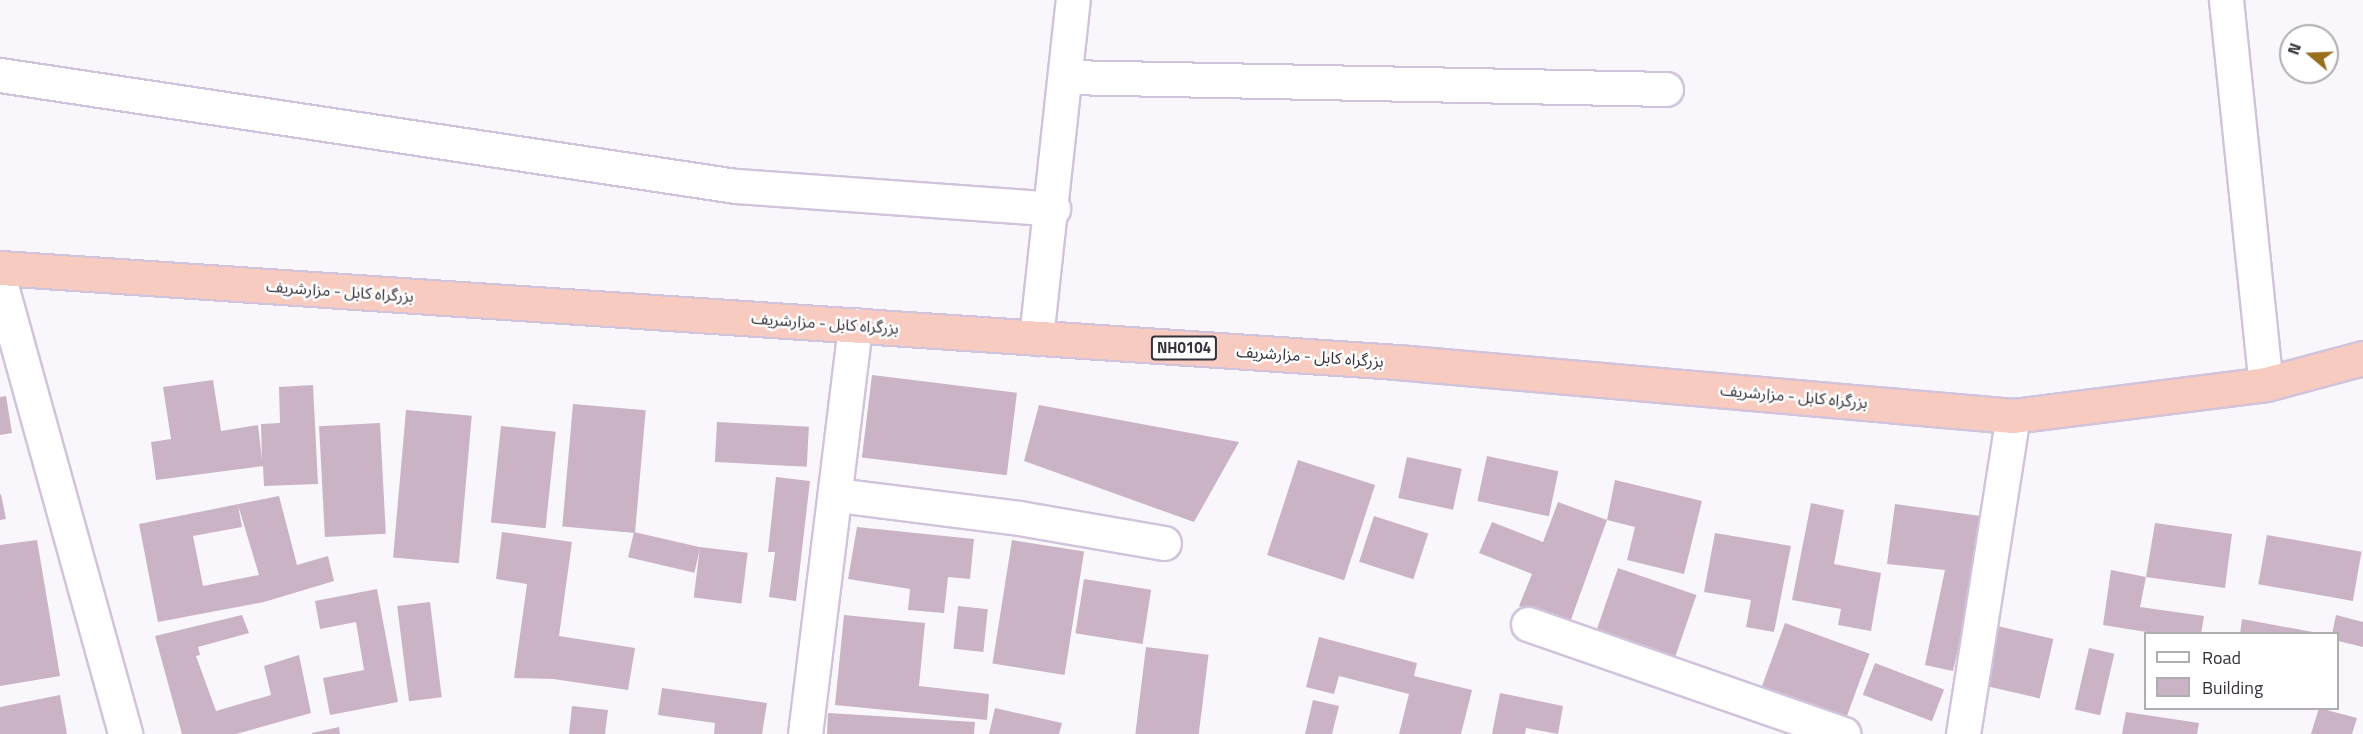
<!DOCTYPE html>
<meta charset="utf-8">
<style>
body{margin:0}
#map{position:relative;width:2363px;height:734px;overflow:hidden;background:#faf7fc;font-family:"Titillium Web","Noto Sans Arabic",sans-serif}
div>[style]{position:absolute}
[style*='--x']{left:calc(var(--x)*1px);top:calc(var(--y)*1px);width:calc(var(--w)*1px);rotate:calc(var(--a)*1deg)}
.building>*{inset:0;background:#cab3c5;transform-origin:0 0}
.roads{filter:drop-shadow(2px 0 #d1c3db) drop-shadow(-2px 0 #d1c3db) drop-shadow(0 2px #d1c3db) drop-shadow(0 -2px #d1c3db)}
.minor>*{height:33px;margin:-16.5px;padding:0 16.5px;transform-origin:16.5px;border-radius:16.5px;background:#fff}
.trunk>*{height:33px;margin:-16.5px;padding:0 16.5px;transform-origin:16.5px;border-radius:16.5px;background:#f8cbc0}
span{translate:-50% -50%;white-space:nowrap;text-align:center;line-height:1.15;-webkit-text-stroke:5px #fff;paint-order:stroke}
.shield-label span{padding:2px 4px;background:#fff;border:2px solid;border-radius:4px;-webkit-text-stroke-width:0}
.shield-label{font-size:15px;color:#36313a;font-weight:700}
.street-label{font-size:16px;color:#36313a}
.legend{position:absolute;left:2144px;top:632px;width:195px;height:78px;box-sizing:border-box;background:#fff;border:2px solid #afadb0;margin:0;padding:8px 10px;list-style:none;font-size:18px;color:#36313a}
.legend li{display:flex;align-items:center;gap:12px;height:30px}
.legend b{width:30px;border:2px solid #afadb0}
.north{position:absolute;left:2279px;top:24px;width:60px;height:60px;box-sizing:border-box;background:#fff;border:2px solid #afadb0;border-radius:50%;rotate:289deg;font-size:16px;font-weight:700;line-height:24px;text-align:center;color:#36313a}
.north::after{content:'';display:block;margin:auto;width:21px;height:27px;background:#996f1c;clip-path:polygon(50% 0,100% 100%,50% 72%,0 100%)}
</style>
<div id="map">
<div class="building">
<i style="left:872px;top:375px;width:146px;height:83px;rotate:7deg"></i>
<i style="clip-path:polygon(213px 380px,221px 431px,258px 425px,262px 460px,261px 424px,280px 423px,279px 387px,313px 385px,318px 484px,264px 486px,263px 466px,156px 480px,151px 442px,171px 439px,163px 387px)"></i>
<i style="clip-path:polygon(6px 396px,12px 433px,0 435px,0 397px)"></i>
<i style="left:573px;top:404px;width:73px;height:123px;rotate:5deg"></i>
<i style="clip-path:polygon(1039px 405px,1239px 442px,1194px 522px,1024px 461px)"></i>
<i style="left:406px;top:410px;width:66px;height:148px;rotate:5deg"></i>
<i style="left:717px;top:422px;width:92px;height:40px;rotate:3deg"></i>
<i style="left:380px;top:423px;width:111px;height:61px;rotate:87deg"></i>
<i style="left:501px;top:426px;width:55px;height:97px;rotate:6deg"></i>
<i style="left:1487px;top:456px;width:73px;height:46px;rotate:12deg"></i>
<i style="left:1407px;top:457px;width:56px;height:42px;rotate:12deg"></i>
<i style="left:1298px;top:460px;width:81px;height:100px;rotate:18deg"></i>
<i style="clip-path:polygon(776px 477px,810px 481px,796px 601px,769px 597px,775px 552px,768px 552px)"></i>
<i style="clip-path:polygon(1615px 480px,1702px 501px,1684px 574px,1627px 560px,1635px 527px,1607px 520px,1569px 625px,1519px 606px,1532px 574px,1479px 553px,1492px 522px,1543px 542px,1558px 502px,1607px 520px)"></i>
<i style="clip-path:polygon(1px 494px,6px 519px,0 520px,0 495px)"></i>
<i style="clip-path:polygon(evenodd,279px 496px,297px 565px,328px 556px,334px 581px,264px 602px,158px 622px,139px 524px,279px 496px,238px 505px,259px 575px,203px 586px,193px 536px,242px 527px,238px 505px)"></i>
<i style="clip-path:polygon(1811px 503px,1844px 510px,1834px 564px,1881px 573px,1871px 631px,1838px 625px,1841px 609px,1792px 600px)"></i>
<i style="clip-path:polygon(1895px 504px,1988px 517px,1953px 671px,1925px 665px,1945px 570px,1887px 564px)"></i>
<i style="left:1374px;top:516px;width:57px;height:48px;rotate:18deg"></i>
<i style="clip-path:polygon(2155px 523px,2232px 534px,2225px 588px,2146px 577px,2140px 607px,2204px 616px,2201px 634px,2159px 634px,2103px 625px,2111px 570px,2146px 577px)"></i>
<i style="clip-path:polygon(857px 527px,974px 539px,970px 579px,948px 577px,944px 613px,908px 610px,910px 589px,848px 579px)"></i>
<i style="clip-path:polygon(502px 532px,572px 542px,559px 636px,635px 648px,628px 690px,553px 679px,514px 678px,527px 584px,496px 579px)"></i>
<i style="left:634px;top:532px;width:68px;height:26px;rotate:13deg"></i>
<i style="clip-path:polygon(1715px 533px,1791px 546px,1774px 632px,1746px 627px,1751px 600px,1704px 592px)"></i>
<i style="left:2267px;top:535px;width:96px;height:50px;rotate:10deg"></i>
<i style="clip-path:polygon(37px 540px,60px 676px,0 686px,0 545px)"></i>
<i style="left:1012px;top:540px;width:73px;height:125px;rotate:9deg"></i>
<i style="left:700px;top:547px;width:48px;height:51px;rotate:7deg"></i>
<i style="left:1618px;top:568px;width:83px;height:69px;rotate:19deg"></i>
<i style="left:1084px;top:579px;width:68px;height:55px;rotate:9deg"></i>
<i style="clip-path:polygon(377px 589px,398px 702px,330px 715px,323px 678px,364px 670px,356px 622px,320px 629px,315px 601px)"></i>
<i style="left:430px;top:602px;width:96px;height:33px;rotate:83deg"></i>
<i style="left:958px;top:606px;width:30px;height:43px;rotate:6deg"></i>
<i style="clip-path:polygon(242px 615px,249px 633px,198px 647px,200px 655px,196px 656px,216px 711px,271px 695px,264px 666px,299px 655px,311px 713px,236px 734px,182px 734px,155px 636px)"></i>
<i style="clip-path:polygon(844px 615px,925px 623px,919px 686px,989px 694px,987px 720px,835px 705px)"></i>
<i style="clip-path:polygon(2336px 615px,2363px 622px,2363px 647px,2338px 641px,2338px 634px,2332px 634px)"></i>
<i style="clip-path:polygon(2242px 619px,2313px 632px,2313px 634px,2240px 634px)"></i>
<i style="left:1785px;top:623px;width:90px;height:77px;rotate:20deg"></i>
<i style="left:1993px;top:625px;width:62px;height:61px;rotate:13deg"></i>
<i style="clip-path:polygon(1319px 637px,1417px 663px,1414px 676px,1472px 690px,1461px 734px,1399px 734px,1409px 694px,1339px 676px,1334px 694px,1306px 687px)"></i>
<i style="left:1146px;top:647px;width:63px;height:88px;rotate:7deg"></i>
<i style="left:2089px;top:648px;width:26px;height:63px;rotate:13deg"></i>
<i style="left:1875px;top:663px;width:74px;height:34px;rotate:21deg"></i>
<i style="clip-path:polygon(662px 688px,767px 703px,762px 734px,714px 734px,715px 723px,658px 715px)"></i>
<i style="clip-path:polygon(1500px 693px,1563px 706px,1558px 734px,1526px 728px,1525px 734px,1492px 734px)"></i>
<i style="clip-path:polygon(60px 695px,67px 734px,0 734px,0 707px)"></i>
<i style="clip-path:polygon(1313px 700px,1339px 706px,1332px 734px,1305px 734px)"></i>
<i style="clip-path:polygon(572px 706px,608px 710px,605px 734px,569px 734px)"></i>
<i style="clip-path:polygon(995px 708px,1062px 723px,1059px 734px,989px 734px)"></i>
<i style="clip-path:polygon(2319px 708px,2357px 718px,2352px 734px,2311px 734px)"></i>
<i style="clip-path:polygon(2126px 712px,2199px 723px,2197px 734px,2122px 734px)"></i>
<i style="clip-path:polygon(828px 713px,975px 722px,974px 734px,827px 734px)"></i>
<i style="clip-path:polygon(339px 727px,340px 734px,312px 734px,312px 733px)"></i>
</div>
<div class="roads">
<div class="minor">
<i style="--x:2226;--y:0;--w:386;--a:84.1"></i>
<i style="--x:0;--y:75;--w:744;--a:8.58"></i>
<i style="--x:736;--y:186;--w:318;--a:4.1"></i>
<i style="--x:1065;--y:77;--w:601;--a:1.14"></i>
<i style="--x:0;--y:282;--w:469;--a:74.5"></i>
<i style="--x:1036;--y:338;--w:340;--a:-83.8"></i>
<i style="--x:837;--y:495;--w:183;--a:7.2"></i>
<i style="--x:1019;--y:518;--w:147;--a:9.8"></i>
<i style="--x:1528;--y:624;--w:334;--a:19.2"></i>
<i style="--x:805;--y:734;--w:412;--a:-83"></i>
<i style="--x:1963;--y:734;--w:322;--a:-81.1"></i>
</div>
<div class="trunk">
<i style="--x:0;--y:268;--w:1400;--a:3.85"></i>
<i style="--x:1397;--y:362;--w:618;--a:5.01"></i>
<i style="--x:2013;--y:416;--w:255;--a:-7.2"></i>
<i style="--x:2266;--y:384;--w:100;--a:-15"></i>
</div>
</div>
<div class="shield-label">
<span style="left:1184px;top:348px">NH0104</span>
</div>
<div class="street-label">
<span style="left:340px;top:291px;rotate:4deg">بزرگراه کابل - مزارشریف</span>
<span style="left:825px;top:323px;rotate:4deg">بزرگراه کابل - مزارشریف</span>
<span style="left:1310px;top:356px;rotate:4deg">بزرگراه کابل - مزارشریف</span>
<span style="left:1794px;top:396px;rotate:5deg">بزرگراه کابل - مزارشریف</span>
</div>
<ul class="legend">
<li><b style="height:8px;background:#fff"></b>Road</li>
<li><b style="height:16px;background:#cab3c5"></b>Building</li>
</ul>
<div class="north">N</div>
</div>
